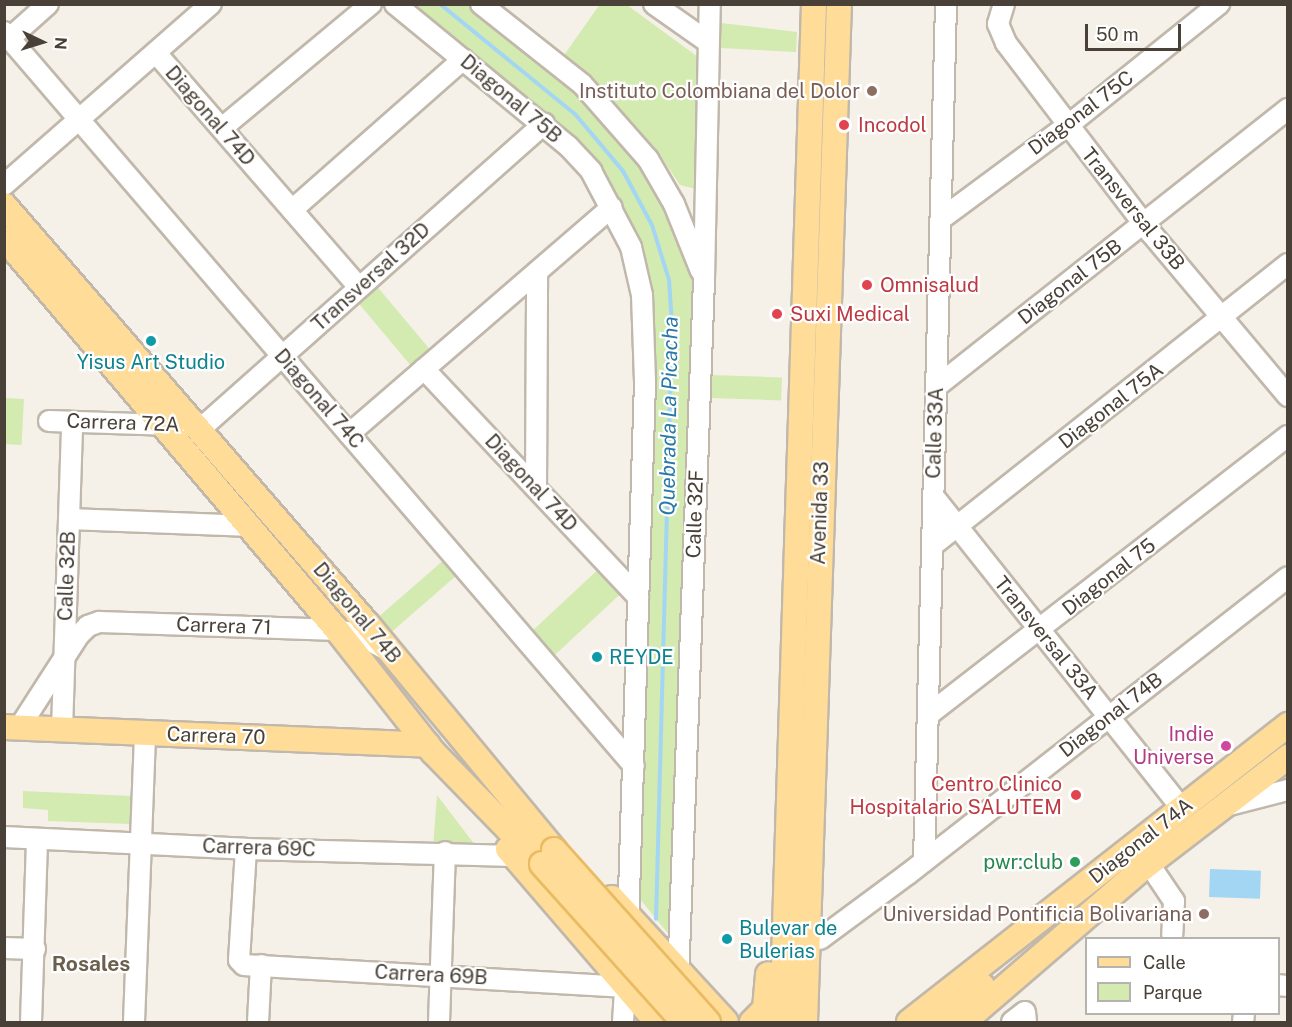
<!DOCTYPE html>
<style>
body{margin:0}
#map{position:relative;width:1292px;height:1027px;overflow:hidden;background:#f5f1e9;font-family:"Public Sans",sans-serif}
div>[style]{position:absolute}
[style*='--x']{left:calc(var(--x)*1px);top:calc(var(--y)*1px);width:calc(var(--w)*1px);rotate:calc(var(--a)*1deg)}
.green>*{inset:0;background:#d3eab0;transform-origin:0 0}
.water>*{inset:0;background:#a3d6f3;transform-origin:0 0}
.stream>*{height:4px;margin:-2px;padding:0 2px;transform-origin:2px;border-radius:2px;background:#a3d6f3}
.roads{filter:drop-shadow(2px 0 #c1b8ab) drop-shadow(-2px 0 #c1b8ab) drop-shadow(0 2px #c1b8ab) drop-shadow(0 -2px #c1b8ab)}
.minor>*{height:20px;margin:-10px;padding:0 10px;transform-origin:10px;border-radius:10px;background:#fff}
.major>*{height:24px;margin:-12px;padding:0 12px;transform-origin:12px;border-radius:12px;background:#ffdd98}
.bridges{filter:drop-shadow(2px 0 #e9bb63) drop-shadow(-2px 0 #e9bb63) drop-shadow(0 2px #e9bb63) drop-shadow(0 -2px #e9bb63)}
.major-bridge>*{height:24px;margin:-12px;padding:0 12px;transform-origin:12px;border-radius:12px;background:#ffdd98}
.dots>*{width:16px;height:16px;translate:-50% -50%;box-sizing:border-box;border:3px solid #fff;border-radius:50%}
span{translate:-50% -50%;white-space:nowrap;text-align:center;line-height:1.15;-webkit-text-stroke:4.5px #fff;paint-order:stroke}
.education-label{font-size:20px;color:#785e54}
.right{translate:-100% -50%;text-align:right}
.street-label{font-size:20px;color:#494137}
.health-label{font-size:20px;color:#be3a42}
.left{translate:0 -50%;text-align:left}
.culture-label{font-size:20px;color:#0d838f}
.hotel-label{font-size:20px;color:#b23c85}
.leisure-label{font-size:20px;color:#27864d}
.water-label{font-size:21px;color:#2878a9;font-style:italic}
.neighbourhood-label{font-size:21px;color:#6c5f4d;font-weight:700}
.frame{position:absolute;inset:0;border:6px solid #494137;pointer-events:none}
.legend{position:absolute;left:1085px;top:937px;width:195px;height:78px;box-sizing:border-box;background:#fff;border:2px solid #b6b3af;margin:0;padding:8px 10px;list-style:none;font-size:18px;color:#494137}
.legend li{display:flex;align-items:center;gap:12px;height:30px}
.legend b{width:30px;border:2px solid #b6b3af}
.north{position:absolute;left:12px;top:12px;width:60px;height:60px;-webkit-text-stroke:4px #fff;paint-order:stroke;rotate:94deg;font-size:16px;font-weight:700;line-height:24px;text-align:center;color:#494137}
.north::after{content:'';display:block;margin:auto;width:21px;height:27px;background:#494137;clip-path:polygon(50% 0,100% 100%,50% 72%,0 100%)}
.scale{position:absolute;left:1085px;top:24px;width:96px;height:27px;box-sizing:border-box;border:3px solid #494137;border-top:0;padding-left:8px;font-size:18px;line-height:21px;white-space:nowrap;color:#494137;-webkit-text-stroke:4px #fff;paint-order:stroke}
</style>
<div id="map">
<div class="green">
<i style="clip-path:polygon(600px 4px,627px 5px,698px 57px,699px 186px,696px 189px,680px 185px,656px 149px,617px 106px,562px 58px)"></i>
<i style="clip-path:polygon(395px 5px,481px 5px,582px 84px,648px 159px,704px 279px,680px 948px,630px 887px,642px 295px,591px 171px)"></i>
<i style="clip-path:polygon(721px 23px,797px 32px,796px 52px,720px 48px)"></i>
<i style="left:370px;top:278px;width:104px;height:25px;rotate:50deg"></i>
<i style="left:711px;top:375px;width:71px;height:23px;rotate:2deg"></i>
<i style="left:5px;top:398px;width:19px;height:46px;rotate:3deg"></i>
<i style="left:445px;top:559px;width:20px;height:99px;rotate:49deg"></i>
<i style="left:604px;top:564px;width:33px;height:108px;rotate:47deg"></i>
<i style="clip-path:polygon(23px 791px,131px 796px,130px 824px,48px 821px,48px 810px,23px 808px)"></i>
<i style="clip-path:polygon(437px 795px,478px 849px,433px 847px)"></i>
</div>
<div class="water">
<i style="left:1210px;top:869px;width:51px;height:28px;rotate:2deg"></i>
</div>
<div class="stream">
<i style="--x:440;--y:4;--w:174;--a:39.2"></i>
<i style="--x:575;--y:114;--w:75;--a:49.9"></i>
<i style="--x:623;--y:171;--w:61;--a:61.8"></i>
<i style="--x:652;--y:225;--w:58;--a:72.8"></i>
<i style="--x:669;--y:280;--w:44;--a:86.1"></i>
<i style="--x:672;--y:324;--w:595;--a:91.54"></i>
</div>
<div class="roads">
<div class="minor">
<i style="--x:395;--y:4;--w:225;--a:39.4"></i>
<i style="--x:569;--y:147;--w:33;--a:47"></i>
<i style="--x:591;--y:171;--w:86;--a:62.2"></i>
<i style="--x:631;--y:247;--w:49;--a:77.1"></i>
<i style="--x:642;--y:295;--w:87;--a:88"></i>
<i style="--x:645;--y:382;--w:543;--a:91.79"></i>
<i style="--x:481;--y:4;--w:129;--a:38.4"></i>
<i style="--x:582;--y:84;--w:100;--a:48.7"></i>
<i style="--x:648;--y:159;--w:52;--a:60"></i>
<i style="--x:674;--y:204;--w:72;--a:68.1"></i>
<i style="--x:654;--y:4;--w:66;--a:35.1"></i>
<i style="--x:1004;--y:4;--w:21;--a:107"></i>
<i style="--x:998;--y:24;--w:21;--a:67"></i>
<i style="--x:1006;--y:43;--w:239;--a:52.7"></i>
<i style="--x:1151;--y:233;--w:213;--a:50"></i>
<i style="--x:4;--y:32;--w:967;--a:49.36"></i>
<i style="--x:10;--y:38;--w:51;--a:-41.8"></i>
<i style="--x:156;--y:53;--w:310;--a:49.1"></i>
<i style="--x:222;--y:128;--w:194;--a:-39.8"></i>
<i style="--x:4;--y:185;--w:275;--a:-41.2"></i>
<i style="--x:292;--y:210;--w:228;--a:-41.4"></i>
<i style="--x:941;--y:219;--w:168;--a:-36.5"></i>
<i style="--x:1076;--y:119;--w:184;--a:-38.8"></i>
<i style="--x:424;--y:369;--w:313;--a:46.8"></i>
<i style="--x:936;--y:387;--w:449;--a:-38.3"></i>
<i style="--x:49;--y:421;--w:147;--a:1.9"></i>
<i style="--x:196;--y:426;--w:11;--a:-15"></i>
<i style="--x:207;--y:423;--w:451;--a:-41.6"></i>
<i style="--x:349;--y:434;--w:347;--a:-40.8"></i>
<i style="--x:536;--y:487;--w:215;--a:-89.7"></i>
<i style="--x:934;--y:497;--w:399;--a:51.5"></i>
<i style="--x:69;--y:519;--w:181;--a:2.2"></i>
<i style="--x:932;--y:546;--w:454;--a:-38.4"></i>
<i style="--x:928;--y:715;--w:455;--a:-37.8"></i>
<i style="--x:19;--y:728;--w:111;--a:-57.2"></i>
<i style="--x:79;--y:635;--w:13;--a:-45"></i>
<i style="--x:88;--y:626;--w:12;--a:-20"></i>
<i style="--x:99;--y:622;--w:238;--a:1.9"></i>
<i style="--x:337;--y:630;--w:20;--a:11"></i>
<i style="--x:357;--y:634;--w:30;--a:28"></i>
<i style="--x:62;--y:730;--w:308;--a:-88.1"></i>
<i style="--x:1229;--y:805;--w:61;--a:-14.3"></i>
<i style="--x:4;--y:837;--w:242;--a:2.8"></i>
<i style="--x:246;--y:849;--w:267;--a:1.5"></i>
<i style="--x:246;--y:849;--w:111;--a:93.6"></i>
<i style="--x:239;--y:960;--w:7;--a:45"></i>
<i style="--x:244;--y:965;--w:382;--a:3.3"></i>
<i style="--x:924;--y:861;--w:857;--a:-88.53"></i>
<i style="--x:1149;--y:864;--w:45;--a:56"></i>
<i style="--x:1174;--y:901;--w:34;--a:93"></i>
<i style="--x:820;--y:939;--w:109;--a:-36.5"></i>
<i style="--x:908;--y:874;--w:482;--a:-38"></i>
<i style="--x:4;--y:948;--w:31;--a:2"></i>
<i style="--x:678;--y:979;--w:700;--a:-87.87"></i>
<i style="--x:704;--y:279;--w:275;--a:-88.8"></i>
<i style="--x:1278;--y:985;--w:10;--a:6"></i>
<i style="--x:31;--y:1022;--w:183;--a:-88.1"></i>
<i style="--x:134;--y:1022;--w:289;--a:-87.8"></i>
<i style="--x:258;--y:1022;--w:57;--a:-87"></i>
<i style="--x:439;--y:1022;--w:170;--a:-88"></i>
<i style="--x:623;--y:1022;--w:47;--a:-86.3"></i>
<i style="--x:1012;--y:1022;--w:16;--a:-38"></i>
<i style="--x:1025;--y:1012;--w:10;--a:84"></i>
<i style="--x:1243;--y:1022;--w:8;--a:-83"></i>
</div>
<div class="major">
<i style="--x:4;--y:205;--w:557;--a:49.08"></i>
<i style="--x:369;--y:626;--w:291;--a:50.4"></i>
<i style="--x:4;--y:238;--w:514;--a:49.65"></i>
<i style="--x:337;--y:630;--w:155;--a:51.8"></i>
<i style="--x:433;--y:752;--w:156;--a:45.8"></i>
<i style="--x:4;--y:727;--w:424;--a:2.4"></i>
<i style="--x:508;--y:849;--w:228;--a:49.3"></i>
<i style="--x:612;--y:898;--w:168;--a:47.4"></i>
<i style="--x:752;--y:1022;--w:18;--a:-45"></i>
<i style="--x:765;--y:1009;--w:35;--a:-85"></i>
<i style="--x:782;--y:1022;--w:1019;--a:-88.2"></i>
<i style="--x:805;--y:1022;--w:1019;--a:-88.09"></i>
<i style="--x:909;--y:1022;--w:482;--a:-38.1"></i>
<i style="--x:937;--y:1022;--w:58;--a:-38.7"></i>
<i style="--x:964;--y:1022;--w:235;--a:-40.7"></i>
<i style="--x:1142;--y:869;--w:184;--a:-37.5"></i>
</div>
</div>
<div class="bridges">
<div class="major-bridge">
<i style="--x:554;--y:850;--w:231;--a:48.2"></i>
<i style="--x:542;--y:864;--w:212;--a:48.1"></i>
</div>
</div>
<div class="dots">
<i style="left:872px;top:91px;background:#8d6e63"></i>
<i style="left:844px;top:125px;background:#e0444e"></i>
<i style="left:867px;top:285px;background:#e0444e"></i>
<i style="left:777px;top:314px;background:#e0444e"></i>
<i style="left:151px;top:341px;background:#0f9aa8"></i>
<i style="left:597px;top:657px;background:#0f9aa8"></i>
<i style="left:1226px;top:746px;background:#d1479c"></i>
<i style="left:1076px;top:795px;background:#e0444e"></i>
<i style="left:1075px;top:862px;background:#2e9e5b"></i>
<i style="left:1204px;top:914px;background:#8d6e63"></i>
<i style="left:727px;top:939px;background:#0f9aa8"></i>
</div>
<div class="education-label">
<span class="right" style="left:860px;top:91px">Instituto Colombiana del Dolor</span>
<span class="right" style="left:1192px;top:914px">Universidad Pontificia Bolivariana</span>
</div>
<div class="street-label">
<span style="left:511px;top:99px;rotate:40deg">Diagonal 75B</span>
<span style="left:1081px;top:113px;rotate:-37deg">Diagonal 75C</span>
<span style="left:210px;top:116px;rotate:49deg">Diagonal 74D</span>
<span style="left:1133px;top:209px;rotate:51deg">Transversal 33B</span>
<span style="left:371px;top:277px;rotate:-42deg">Transversal 32D</span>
<span style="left:1070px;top:282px;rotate:-38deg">Diagonal 75B</span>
<span style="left:319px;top:399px;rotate:49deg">Diagonal 74C</span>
<span style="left:1111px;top:406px;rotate:-38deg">Diagonal 75A</span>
<span style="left:123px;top:423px;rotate:2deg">Carrera 72A</span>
<span style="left:935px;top:433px;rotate:-88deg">Calle 33A</span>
<span style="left:531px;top:483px;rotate:47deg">Diagonal 74D</span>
<span style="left:820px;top:513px;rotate:-88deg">Avenida 33</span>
<span style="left:695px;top:514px;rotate:-88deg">Calle 32F</span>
<span style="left:67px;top:576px;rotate:-88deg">Calle 32B</span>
<span style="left:1109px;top:577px;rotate:-38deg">Diagonal 75</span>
<span style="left:357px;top:613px;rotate:50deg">Diagonal 74B</span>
<span style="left:224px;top:626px;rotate:2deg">Carrera 71</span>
<span style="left:1046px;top:638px;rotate:51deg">Transversal 33A</span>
<span style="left:1111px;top:715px;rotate:-38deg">Diagonal 74B</span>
<span style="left:216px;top:736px;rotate:2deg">Carrera 70</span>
<span style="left:1141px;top:841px;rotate:-38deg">Diagonal 74A</span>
<span style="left:259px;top:848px;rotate:2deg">Carrera 69C</span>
<span style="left:431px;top:975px;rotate:3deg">Carrera 69B</span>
</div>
<div class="health-label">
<span class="left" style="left:858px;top:125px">Incodol</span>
<span class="left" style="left:880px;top:285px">Omnisalud</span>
<span class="left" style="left:790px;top:314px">Suxi Medical</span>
<span class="right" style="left:1062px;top:796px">Centro Clinico<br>Hospitalario SALUTEM</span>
</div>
<div class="culture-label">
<span style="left:151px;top:362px">Yisus Art Studio</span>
<span class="left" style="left:609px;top:657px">REYDE</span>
<span class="left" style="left:739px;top:940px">Bulevar de<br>Bulerias</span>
</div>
<div class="hotel-label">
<span class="right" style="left:1214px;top:746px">Indie<br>Universe</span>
</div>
<div class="leisure-label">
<span class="right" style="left:1063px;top:862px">pwr:club</span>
</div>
<div class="water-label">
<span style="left:669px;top:416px;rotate:-89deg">Quebrada La Picacha</span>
</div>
<div class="neighbourhood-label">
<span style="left:91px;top:964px">Rosales</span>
</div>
<div class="frame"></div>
<ul class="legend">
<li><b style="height:8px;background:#ffdd98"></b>Calle</li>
<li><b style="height:16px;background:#d3eab0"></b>Parque</li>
</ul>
<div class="north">N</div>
<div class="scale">50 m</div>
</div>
